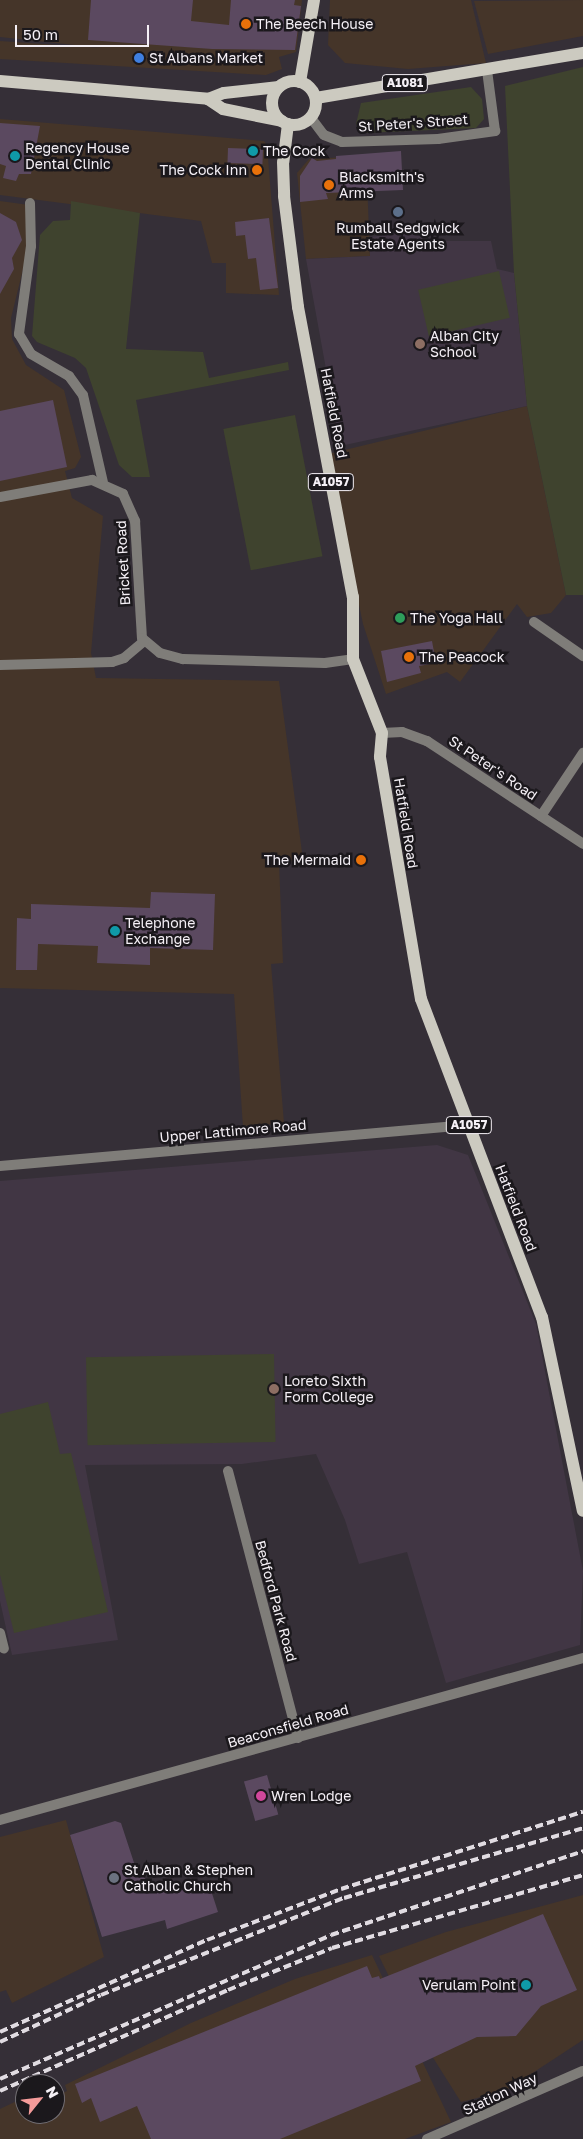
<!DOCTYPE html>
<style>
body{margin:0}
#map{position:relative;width:583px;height:2139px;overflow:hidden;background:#352f37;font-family:"Golos Text",sans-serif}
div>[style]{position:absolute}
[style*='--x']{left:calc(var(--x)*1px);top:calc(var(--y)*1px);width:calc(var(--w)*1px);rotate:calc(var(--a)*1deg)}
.commercial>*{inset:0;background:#453529}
.built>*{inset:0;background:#413644}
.green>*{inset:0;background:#3f432e;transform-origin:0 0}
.building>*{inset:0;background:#5b4960;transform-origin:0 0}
.minor>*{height:10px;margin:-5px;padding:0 5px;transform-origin:5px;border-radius:5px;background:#7f7d79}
.primary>*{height:12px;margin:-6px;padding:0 6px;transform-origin:6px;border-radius:6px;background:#cccac0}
.primary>.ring{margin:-6px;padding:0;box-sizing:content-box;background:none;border:12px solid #cccac0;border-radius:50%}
.rail>*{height:4px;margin-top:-2px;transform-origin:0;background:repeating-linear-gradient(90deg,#e1dce2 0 8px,transparent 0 12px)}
.dots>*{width:14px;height:14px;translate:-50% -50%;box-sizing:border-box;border:2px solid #1b181c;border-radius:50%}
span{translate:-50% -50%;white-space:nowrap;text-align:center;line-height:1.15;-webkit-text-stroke:5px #1b181c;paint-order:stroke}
.shield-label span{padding:1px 4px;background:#1b181c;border:1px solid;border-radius:4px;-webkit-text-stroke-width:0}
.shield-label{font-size:12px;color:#f5f0f6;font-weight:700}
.poi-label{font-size:14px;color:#f5f0f6}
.left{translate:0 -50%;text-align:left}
.right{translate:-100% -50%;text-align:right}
.street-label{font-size:14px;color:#f5f0f6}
.north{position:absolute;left:15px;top:2074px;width:50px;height:50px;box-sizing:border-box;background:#1b181c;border:1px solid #726e73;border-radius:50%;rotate:61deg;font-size:14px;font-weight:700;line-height:20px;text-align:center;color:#f5f0f6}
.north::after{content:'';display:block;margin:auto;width:18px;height:22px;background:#f59b9a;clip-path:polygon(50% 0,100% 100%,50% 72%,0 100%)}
.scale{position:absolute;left:15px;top:25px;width:134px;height:22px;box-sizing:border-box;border:2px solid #f5f0f6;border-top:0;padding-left:6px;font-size:15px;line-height:18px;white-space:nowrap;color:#f5f0f6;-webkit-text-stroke:4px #1b181c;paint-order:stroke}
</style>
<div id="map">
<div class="commercial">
<i style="clip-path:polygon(0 0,302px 0,296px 52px,279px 57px,282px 69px,266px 75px,0 59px,0 41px,103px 48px,0 37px)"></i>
<i style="clip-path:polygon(330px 0,471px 0,486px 63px,408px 69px,345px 63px,328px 45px)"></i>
<i style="clip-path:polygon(583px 0,583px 36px,488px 54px,474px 1px)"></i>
<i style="clip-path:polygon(0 119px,264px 141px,267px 145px,279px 295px,226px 293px,226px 263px,212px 263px,201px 221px,0 195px)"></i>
<i style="clip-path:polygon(366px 156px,370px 256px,306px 259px,297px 173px,309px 159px)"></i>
<i style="clip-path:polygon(0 201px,29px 205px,29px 245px,11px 318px,12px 339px,26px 365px,64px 390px,81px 457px,75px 468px,65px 471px,72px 498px,103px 516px,91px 653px,96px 678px,279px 681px,302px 852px,301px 860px,279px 863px,283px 963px,271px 964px,284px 1123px,243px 1127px,234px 994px,0 988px)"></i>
<i style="clip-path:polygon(527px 406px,566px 595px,551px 613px,527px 617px,517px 604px,460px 682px,447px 672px,386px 694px,363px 624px,328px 454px)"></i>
<i style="clip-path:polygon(66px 1820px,104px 1957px,12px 2003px,6px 1990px,0 1992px,0 1837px)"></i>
<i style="clip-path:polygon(583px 1895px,583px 2040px,505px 2091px,461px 2102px,413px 2026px,379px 1956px,446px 1932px)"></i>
<i style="clip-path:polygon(372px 1955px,451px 2122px,405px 2139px,0 2139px,0 2109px,25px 2097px,25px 2114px,55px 2114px,55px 2097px,67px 2091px,65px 2085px,191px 2023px,295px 1979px)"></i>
</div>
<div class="built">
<i style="clip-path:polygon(424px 231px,425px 241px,491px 241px,497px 269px,514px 273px,527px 406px,340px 446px,306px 259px,370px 256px,369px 237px)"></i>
<i style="clip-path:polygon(437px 1145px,468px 1155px,536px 1324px,583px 1571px,580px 1645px,446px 1683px,407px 1552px,359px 1564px,345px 1520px,316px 1454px,242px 1464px,85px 1465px,118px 1640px,12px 1655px,0 1601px,0 1181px)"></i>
</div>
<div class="green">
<i style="clip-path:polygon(583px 67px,583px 595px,566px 595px,527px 406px,514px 273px,505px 86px)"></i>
<i style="clip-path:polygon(471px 87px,482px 99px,484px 119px,476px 128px,364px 133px,356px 124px,361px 103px)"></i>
<i style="clip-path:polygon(71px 201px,140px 213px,126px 349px,203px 352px,209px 378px,288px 362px,289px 370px,136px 400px,150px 477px,132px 477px,119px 465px,86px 368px,75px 358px,37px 342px,32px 336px,40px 235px,53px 221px,70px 220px)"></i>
<i style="left:499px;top:271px;width:48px;height:83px;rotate:77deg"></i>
<i style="left:295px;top:415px;width:144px;height:73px;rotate:79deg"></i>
<i style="left:274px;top:1354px;width:88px;height:188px;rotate:89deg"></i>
<i style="clip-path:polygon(48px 1402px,60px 1454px,71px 1453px,108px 1612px,14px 1633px,0 1575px,0 1414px)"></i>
</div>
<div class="building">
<i style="clip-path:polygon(91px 0,193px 0,191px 21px,229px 25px,231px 0,295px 0,294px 5px,301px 6px,295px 50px,212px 49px,88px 40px)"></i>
<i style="clip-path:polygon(0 123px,40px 126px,31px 174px,19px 174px,16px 181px,3px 178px,6px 166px,0 164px)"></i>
<i style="left:228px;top:148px;width:35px;height:15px;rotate:2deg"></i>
<i style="clip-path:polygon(401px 151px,403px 190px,326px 193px,328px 199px,300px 202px,300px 176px,312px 158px,317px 161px,336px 159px,336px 156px)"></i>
<i style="clip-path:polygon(0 213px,16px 222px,22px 240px,12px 258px,14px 269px,0 294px)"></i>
<i style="clip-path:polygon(269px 218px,278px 288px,260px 290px,256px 258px,248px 259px,245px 235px,236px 236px,235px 222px)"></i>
<i style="clip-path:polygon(53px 400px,67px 467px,0 481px,0 411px)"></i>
<i style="clip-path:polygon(432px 641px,436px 663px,419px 666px,421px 673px,387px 682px,381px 651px)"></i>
<i style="clip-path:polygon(151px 892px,215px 894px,213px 950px,150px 948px,150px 965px,97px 963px,98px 946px,38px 944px,37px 970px,16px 970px,17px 918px,31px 919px,31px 904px,150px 908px)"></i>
<i style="left:267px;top:1775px;width:41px;height:24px;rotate:74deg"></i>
<i style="clip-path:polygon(115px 1821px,121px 1823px,139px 1878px,143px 1876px,151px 1886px,173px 1879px,177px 1892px,208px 1881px,218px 1912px,167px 1929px,165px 1920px,102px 1937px,70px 1835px)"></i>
<i style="clip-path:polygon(543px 1914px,577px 1990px,541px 2006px,516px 2036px,477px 2037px,415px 2066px,421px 2081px,280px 2139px,151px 2139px,137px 2106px,100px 2122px,91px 2098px,82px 2103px,75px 2084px,367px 1966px,372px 1978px,379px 1976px,380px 1979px)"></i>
</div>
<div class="minor">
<i style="--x:311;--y:118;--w:21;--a:53"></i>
<i style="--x:324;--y:135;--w:19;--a:21"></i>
<i style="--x:342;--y:142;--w:96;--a:-1.8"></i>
<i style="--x:438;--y:139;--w:58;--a:-8"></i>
<i style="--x:495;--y:131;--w:62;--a:-97.5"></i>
<i style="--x:30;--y:203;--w:43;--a:88.7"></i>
<i style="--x:31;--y:246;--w:89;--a:97.8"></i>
<i style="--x:19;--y:334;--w:23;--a:59"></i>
<i style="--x:31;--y:354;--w:44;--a:30.1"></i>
<i style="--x:69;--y:376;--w:24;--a:54"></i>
<i style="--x:83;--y:395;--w:89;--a:77.1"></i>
<i style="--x:0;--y:497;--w:94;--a:-10.5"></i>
<i style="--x:92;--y:480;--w:34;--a:24"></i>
<i style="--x:123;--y:494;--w:30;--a:66"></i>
<i style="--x:135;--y:521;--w:117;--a:86.6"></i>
<i style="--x:142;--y:638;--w:23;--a:40"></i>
<i style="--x:160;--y:653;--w:24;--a:15"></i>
<i style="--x:183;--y:659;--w:142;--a:1.6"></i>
<i style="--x:325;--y:663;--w:28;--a:-8"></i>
<i style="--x:534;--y:622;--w:60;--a:34.8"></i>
<i style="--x:0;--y:665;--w:112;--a:-1.5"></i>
<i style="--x:112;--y:662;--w:13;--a:-18"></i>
<i style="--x:124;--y:658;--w:26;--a:-40"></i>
<i style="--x:382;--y:733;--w:20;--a:-3"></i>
<i style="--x:402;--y:732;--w:27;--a:20"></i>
<i style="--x:427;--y:741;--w:187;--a:33.4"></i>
<i style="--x:541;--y:816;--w:76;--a:-56.3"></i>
<i style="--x:0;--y:1166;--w:452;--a:-5"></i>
<i style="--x:450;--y:1127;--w:18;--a:-19"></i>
<i style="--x:228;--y:1471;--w:276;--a:75.3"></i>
<i style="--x:0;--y:1633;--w:16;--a:76"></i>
<i style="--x:0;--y:1820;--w:605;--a:-15.53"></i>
<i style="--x:427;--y:2139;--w:170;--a:-23.6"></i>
</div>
<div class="primary">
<i style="--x:0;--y:81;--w:209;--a:4.9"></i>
<i style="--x:208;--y:99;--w:18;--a:34"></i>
<i style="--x:223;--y:109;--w:60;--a:11.5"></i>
<i class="ring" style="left:272px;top:81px;width:32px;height:32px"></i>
<i style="--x:300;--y:82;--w:83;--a:-80.3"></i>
<i style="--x:316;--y:98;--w:271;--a:-9.6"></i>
<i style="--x:208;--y:99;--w:17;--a:-21"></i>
<i style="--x:224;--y:93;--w:55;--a:-6.2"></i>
<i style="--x:288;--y:124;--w:38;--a:97"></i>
<i style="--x:283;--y:162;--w:34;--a:88"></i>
<i style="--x:284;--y:196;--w:112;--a:82.8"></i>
<i style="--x:298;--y:307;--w:295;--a:79.3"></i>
<i style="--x:353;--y:597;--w:62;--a:90"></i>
<i style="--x:353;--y:659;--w:79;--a:68.6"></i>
<i style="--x:382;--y:733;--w:24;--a:95"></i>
<i style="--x:380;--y:757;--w:245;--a:80.4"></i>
<i style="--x:421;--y:999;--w:340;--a:69.2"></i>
<i style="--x:542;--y:1317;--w:198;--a:78.1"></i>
</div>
<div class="rail">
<i style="--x:0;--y:2032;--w:227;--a:-24"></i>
<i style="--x:207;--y:1940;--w:143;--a:-20.8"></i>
<i style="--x:341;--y:1889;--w:254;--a:-17.7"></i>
<i style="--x:0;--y:2042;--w:111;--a:-25"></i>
<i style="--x:101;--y:1995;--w:262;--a:-21.8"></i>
<i style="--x:344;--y:1898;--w:249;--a:-16.3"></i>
<i style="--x:0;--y:2079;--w:361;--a:-23.5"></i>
<i style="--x:331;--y:1935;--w:266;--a:-18.4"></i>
<i style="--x:0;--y:2091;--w:249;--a:-23.9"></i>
<i style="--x:228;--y:1990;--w:112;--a:-22"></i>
<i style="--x:332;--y:1948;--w:261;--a:-16.2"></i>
</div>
<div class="dots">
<i style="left:246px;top:24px;background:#e8710a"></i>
<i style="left:139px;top:58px;background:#3f7fe0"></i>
<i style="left:253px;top:151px;background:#0f9aa8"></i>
<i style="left:15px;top:156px;background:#0f9aa8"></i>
<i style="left:257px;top:170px;background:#e8710a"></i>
<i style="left:329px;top:185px;background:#e8710a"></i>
<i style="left:398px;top:212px;background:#5c6f8a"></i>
<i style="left:420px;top:344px;background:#8d6e63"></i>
<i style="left:400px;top:618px;background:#2e9e5b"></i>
<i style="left:409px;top:657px;background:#e8710a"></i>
<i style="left:361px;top:860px;background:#e8710a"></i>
<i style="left:115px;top:931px;background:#0f9aa8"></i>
<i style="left:274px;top:1389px;background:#8d6e63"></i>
<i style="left:261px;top:1796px;background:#d1479c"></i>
<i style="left:114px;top:1878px;background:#6b7280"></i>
<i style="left:526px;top:1985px;background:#0f9aa8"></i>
</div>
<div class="shield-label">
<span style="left:405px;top:83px">A1081</span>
<span style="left:331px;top:482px">A1057</span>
<span style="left:469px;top:1125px">A1057</span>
</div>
<div class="poi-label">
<span class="left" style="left:256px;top:24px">The Beech House</span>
<span class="left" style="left:149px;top:58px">St Albans Market</span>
<span class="left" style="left:25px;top:156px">Regency House<br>Dental Clinic</span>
<span class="left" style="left:263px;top:151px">The Cock</span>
<span class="right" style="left:247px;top:170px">The Cock Inn</span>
<span class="left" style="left:339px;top:185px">Blacksmith's<br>Arms</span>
<span style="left:398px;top:236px">Rumball Sedgwick<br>Estate Agents</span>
<span class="left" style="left:430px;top:344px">Alban City<br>School</span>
<span class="left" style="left:410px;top:618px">The Yoga Hall</span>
<span class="left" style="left:419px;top:657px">The Peacock</span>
<span class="right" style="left:351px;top:860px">The Mermaid</span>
<span class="left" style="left:125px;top:931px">Telephone<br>Exchange</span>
<span class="left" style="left:284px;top:1389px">Loreto Sixth<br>Form College</span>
<span class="left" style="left:271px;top:1796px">Wren Lodge</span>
<span class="left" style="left:124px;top:1878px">St Alban &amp; Stephen<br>Catholic Church</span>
<span class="right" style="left:516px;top:1985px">Verulam Point</span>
</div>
<div class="street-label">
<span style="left:413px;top:123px;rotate:-4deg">St Peter's Street</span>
<span style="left:334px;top:413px;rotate:79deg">Hatfield Road</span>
<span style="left:123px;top:563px;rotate:-93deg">Bricket Road</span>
<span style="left:493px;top:768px;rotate:34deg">St Peter's Road</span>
<span style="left:406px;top:823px;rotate:81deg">Hatfield Road</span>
<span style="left:233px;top:1131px;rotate:-5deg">Upper Lattimore Road</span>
<span style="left:516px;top:1208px;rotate:69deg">Hatfield Road</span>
<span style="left:276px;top:1601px;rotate:75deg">Bedford Park Road</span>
<span style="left:288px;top:1726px;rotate:-16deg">Beaconsfield Road</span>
<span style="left:500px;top:2094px;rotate:-25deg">Station Way</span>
</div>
<div class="north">N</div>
<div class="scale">50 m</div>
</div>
